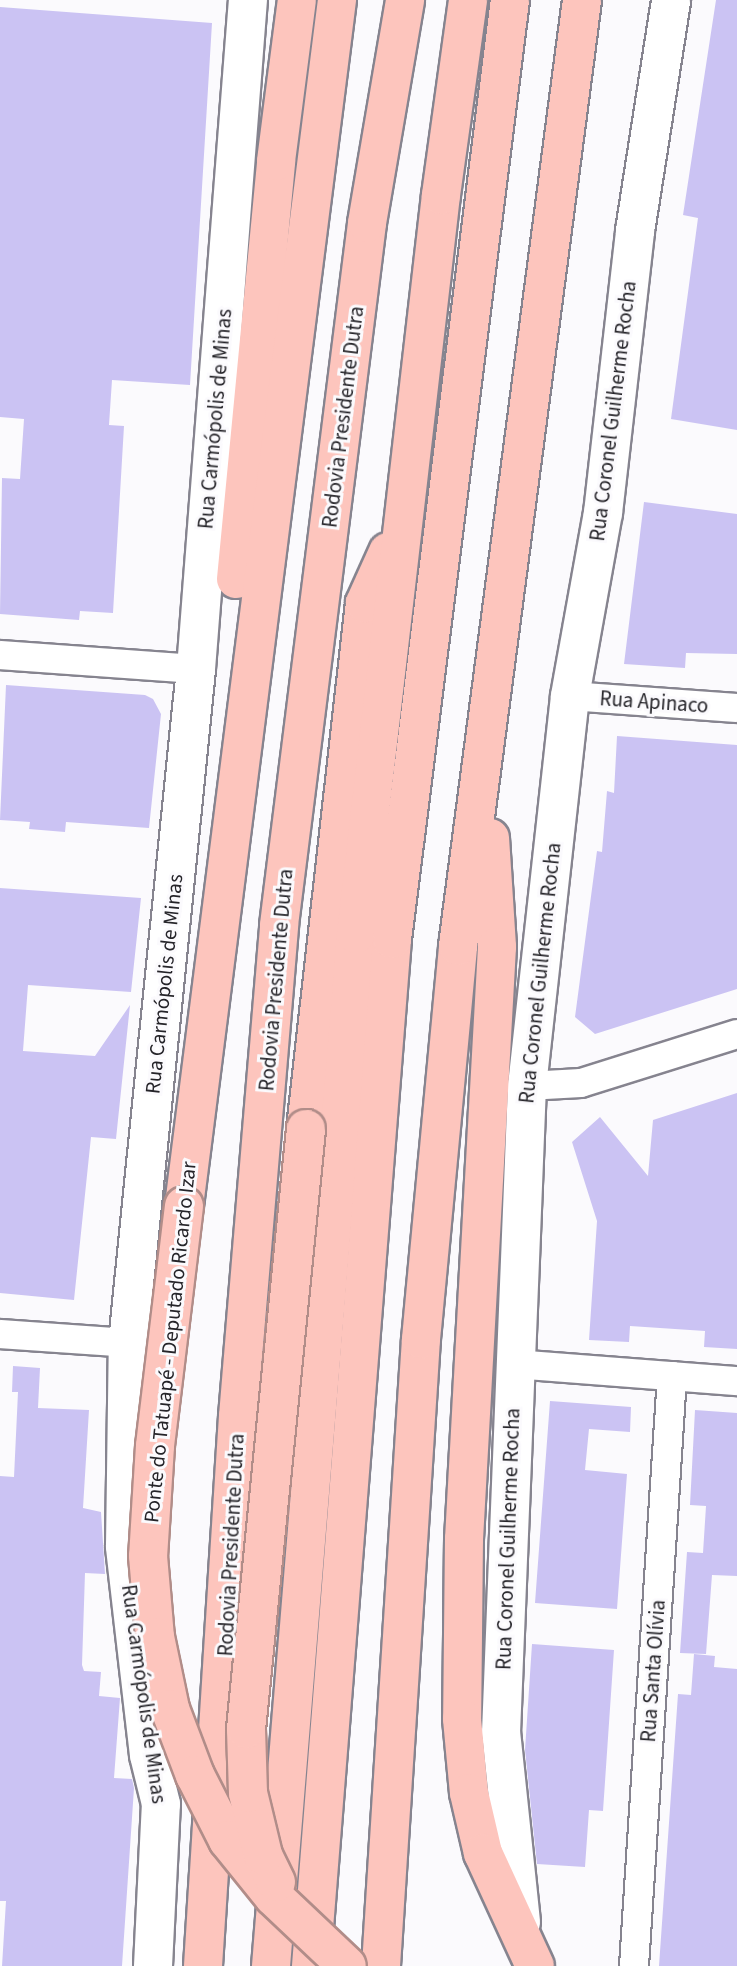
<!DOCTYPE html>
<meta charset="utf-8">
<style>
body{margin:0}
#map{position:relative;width:737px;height:1966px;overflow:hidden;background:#fbfafd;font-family:"Source Sans 3",sans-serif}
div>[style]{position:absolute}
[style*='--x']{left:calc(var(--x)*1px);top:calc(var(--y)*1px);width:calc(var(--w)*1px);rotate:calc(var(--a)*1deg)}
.building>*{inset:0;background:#cbc3f3}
.roads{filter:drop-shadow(2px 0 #86848f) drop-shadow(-2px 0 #86848f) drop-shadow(0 2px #86848f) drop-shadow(0 -2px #86848f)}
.street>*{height:28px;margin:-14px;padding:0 14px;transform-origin:14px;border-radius:14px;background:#fff}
.secondary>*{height:38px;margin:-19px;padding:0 19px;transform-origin:19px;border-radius:19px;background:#fff}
.highway>*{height:38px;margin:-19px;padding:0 19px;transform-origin:19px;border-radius:19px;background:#fdc5bd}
.bridges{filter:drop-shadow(2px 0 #b18d89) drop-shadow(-2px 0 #b18d89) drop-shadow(0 2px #b18d89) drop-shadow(0 -2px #b18d89)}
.highway-bridge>*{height:38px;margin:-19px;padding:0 19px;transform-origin:19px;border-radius:19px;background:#fdc5bd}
span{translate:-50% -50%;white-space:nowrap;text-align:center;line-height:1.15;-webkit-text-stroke:6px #fbfafd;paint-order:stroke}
.street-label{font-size:21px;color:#252429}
</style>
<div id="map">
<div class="building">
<i style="clip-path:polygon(716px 0,737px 0,737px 430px,671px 419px,698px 218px,683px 215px)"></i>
<i style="clip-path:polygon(0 7px,212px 23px,190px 385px,112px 380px,109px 425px,124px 426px,113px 613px,80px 611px,79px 620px,0 614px,2px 478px,20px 479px,24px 419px,0 417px)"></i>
<i style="clip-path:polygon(644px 502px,737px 514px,737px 654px,686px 653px,685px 668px,624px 664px)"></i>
<i style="clip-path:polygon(6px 685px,145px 695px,153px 699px,161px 714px,149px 828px,66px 822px,65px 832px,29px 829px,30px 822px,0 820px)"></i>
<i style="clip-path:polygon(617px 736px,737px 745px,737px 989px,595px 1034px,575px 1017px,597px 851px,602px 852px,607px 791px,614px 793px)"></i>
<i style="clip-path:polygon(0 888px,141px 898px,131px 992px,28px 985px,23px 1051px,95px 1056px,130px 1005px,116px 1139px,91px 1137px,74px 1300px,0 1293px)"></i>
<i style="clip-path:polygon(737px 1093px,737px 1349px,704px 1347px,705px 1331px,630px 1326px,629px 1342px,589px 1340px,597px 1221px,572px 1142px,600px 1117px,648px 1176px,653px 1120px)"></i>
<i style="clip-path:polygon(13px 1366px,40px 1368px,38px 1408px,89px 1410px,83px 1508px,101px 1512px,105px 1574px,85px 1573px,82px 1665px,84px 1671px,101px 1672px,99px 1696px,120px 1698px,114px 1778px,132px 1779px,134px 1788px,122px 1966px,2px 1966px,6px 1901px,0 1901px,0 1476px,14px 1477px,18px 1392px,12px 1392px)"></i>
<i style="clip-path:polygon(550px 1401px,631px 1407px,630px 1432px,589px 1429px,585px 1470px,627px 1474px,617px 1609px,535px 1603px)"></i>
<i style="clip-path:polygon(695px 1410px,737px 1413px,737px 1576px,712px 1575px,706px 1654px,680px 1653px,687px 1552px,703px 1553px,706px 1506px,690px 1505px)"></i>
<i style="clip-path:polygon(532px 1644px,614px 1650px,603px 1811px,589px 1810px,585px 1867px,537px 1864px,525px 1750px)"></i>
<i style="clip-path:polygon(694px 1654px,715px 1656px,714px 1667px,737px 1669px,737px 1966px,659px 1966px,678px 1694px,691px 1695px)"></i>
</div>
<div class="roads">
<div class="street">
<i style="--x:0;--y:655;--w:196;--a:4.1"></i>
<i style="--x:570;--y:696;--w:167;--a:4.1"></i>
<i style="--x:527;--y:1086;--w:54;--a:-3.2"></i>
<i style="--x:581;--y:1083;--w:164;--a:-17.4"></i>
<i style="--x:0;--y:1334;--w:128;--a:4"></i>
<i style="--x:515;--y:1364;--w:223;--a:4.4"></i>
<i style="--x:634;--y:1966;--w:591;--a:-86.31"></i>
</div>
<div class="secondary">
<i style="--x:521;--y:1922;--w:190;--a:-96"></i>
<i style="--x:501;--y:1733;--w:648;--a:-87.7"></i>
<i style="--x:527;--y:1086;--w:392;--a:-83.7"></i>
<i style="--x:570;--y:696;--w:186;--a:-79.8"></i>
<i style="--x:603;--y:513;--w:284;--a:-83.5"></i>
<i style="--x:635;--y:231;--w:234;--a:-81.1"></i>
<i style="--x:153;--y:1966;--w:162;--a:-87.2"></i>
<i style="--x:161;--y:1804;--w:50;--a:-103.8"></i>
<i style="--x:149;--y:1755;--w:210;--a:-96.6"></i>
<i style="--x:125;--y:1546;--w:203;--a:-89.2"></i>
<i style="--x:128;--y:1343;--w:677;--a:-84.24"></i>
<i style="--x:196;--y:669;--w:671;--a:-85.56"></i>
</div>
<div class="highway">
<i style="--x:236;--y:579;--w:420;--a:-84.5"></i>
<i style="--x:276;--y:161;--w:162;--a:-82.6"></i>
<i style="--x:490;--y:838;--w:109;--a:86.3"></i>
<i style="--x:497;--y:947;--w:593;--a:93.19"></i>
<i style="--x:464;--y:1539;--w:180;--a:90.6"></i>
<i style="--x:462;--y:1719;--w:74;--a:84.6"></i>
<i style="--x:469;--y:1793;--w:62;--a:76.9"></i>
<i style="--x:483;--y:1853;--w:124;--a:65.3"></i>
<i style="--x:306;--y:1129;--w:529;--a:-83.6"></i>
<i style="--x:365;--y:603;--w:56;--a:-65.7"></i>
<i style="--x:184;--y:1206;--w:1216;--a:-82.77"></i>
<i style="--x:203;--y:1966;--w:551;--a:-86.36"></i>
<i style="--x:238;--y:1416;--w:493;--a:-85.2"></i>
<i style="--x:279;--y:925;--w:707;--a:-82.85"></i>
<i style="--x:367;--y:223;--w:226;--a:-80.3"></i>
<i style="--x:271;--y:1966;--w:1035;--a:-85.29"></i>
<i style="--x:356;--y:934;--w:744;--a:-83.44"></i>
<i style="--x:441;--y:195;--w:197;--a:-82.1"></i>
<i style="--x:311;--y:1966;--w:1030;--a:-85.49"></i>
<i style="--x:392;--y:939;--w:946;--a:-82.84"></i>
<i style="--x:381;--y:1966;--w:628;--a:-86.35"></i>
<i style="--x:421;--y:1339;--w:395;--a:-84.6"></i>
<i style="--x:458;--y:946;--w:954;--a:-82.53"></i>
</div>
</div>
<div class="bridges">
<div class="highway-bridge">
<i style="--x:184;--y:1206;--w:242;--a:96.9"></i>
<i style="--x:155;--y:1446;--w:110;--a:93.6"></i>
<i style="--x:148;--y:1556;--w:81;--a:85.1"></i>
<i style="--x:155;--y:1637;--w:74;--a:78.2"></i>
<i style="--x:170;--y:1709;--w:71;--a:69.3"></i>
<i style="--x:195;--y:1775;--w:73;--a:63.1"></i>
<i style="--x:228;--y:1840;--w:73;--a:51.1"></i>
<i style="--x:274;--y:1897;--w:100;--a:43.4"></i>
<i style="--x:276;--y:1882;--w:30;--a:-116"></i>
<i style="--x:263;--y:1855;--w:64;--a:-103.6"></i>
<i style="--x:248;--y:1793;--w:64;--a:-91.8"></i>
<i style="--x:246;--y:1729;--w:603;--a:-84.29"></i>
</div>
</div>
<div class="street-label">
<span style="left:613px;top:411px;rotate:-83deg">Rua Coronel Guilherme Rocha</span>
<span style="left:343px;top:417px;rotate:-83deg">Rodovia Presidente Dutra</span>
<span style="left:215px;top:419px;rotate:-85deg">Rua Carmópolis de Minas</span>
<span style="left:654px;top:702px;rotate:4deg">Rua Apinaco</span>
<span style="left:540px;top:973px;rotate:-84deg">Rua Coronel Guilherme Rocha</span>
<span style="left:276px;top:980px;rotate:-85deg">Rodovia Presidente Dutra</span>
<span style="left:164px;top:984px;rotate:-84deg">Rua Carmópolis de Minas</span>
<span style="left:170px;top:1342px;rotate:-84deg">Ponte do Tatuapé - Deputado Ricardo Izar</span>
<span style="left:508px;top:1539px;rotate:-88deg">Rua Coronel Guilherme Rocha</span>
<span style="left:231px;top:1545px;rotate:-87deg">Rodovia Presidente Dutra</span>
<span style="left:653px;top:1671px;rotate:-86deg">Rua Santa Olívia</span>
<span style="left:144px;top:1694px;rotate:82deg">Rua Carmópolis de Minas</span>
</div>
</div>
